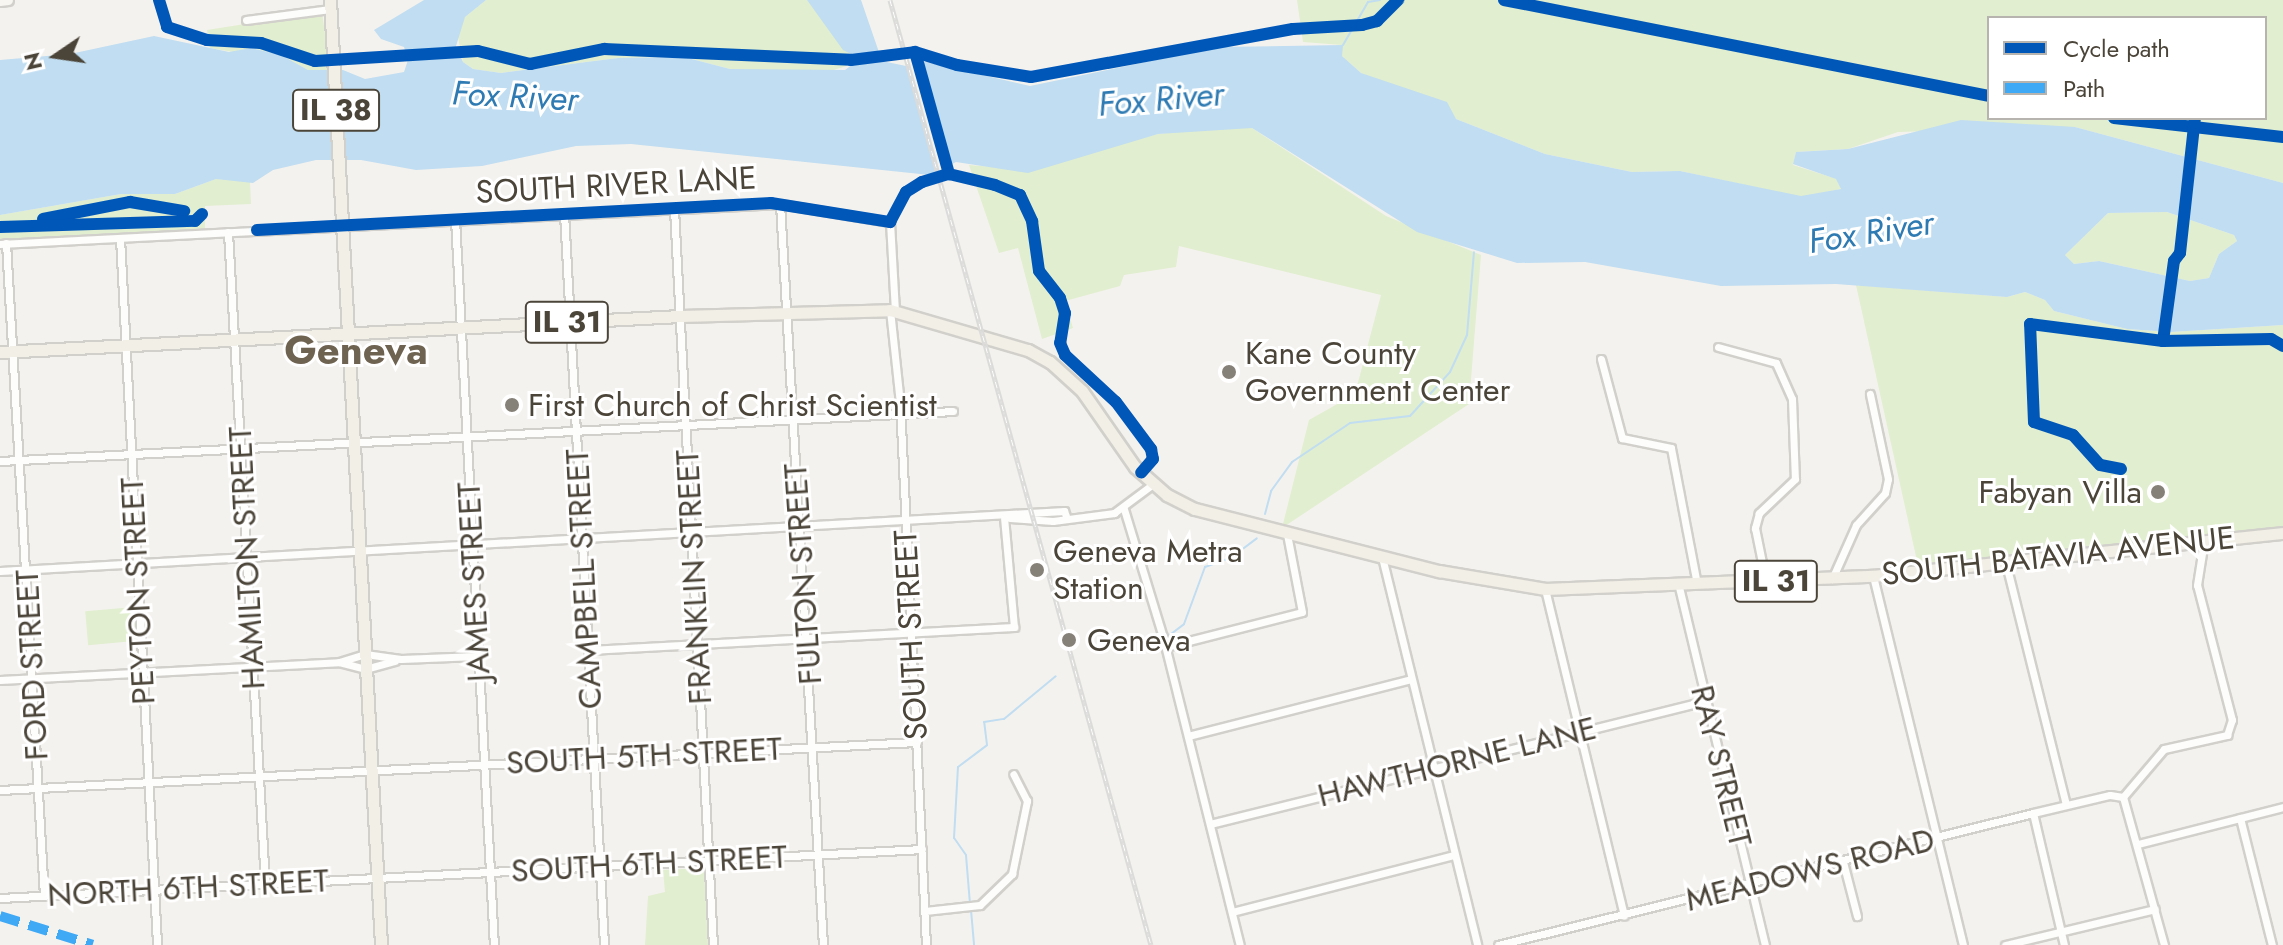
<!DOCTYPE html>
<style>
body{margin:0}
#map{position:relative;width:2283px;height:945px;overflow:hidden;background:#f4f2ee;font-family:Jost,sans-serif}
div>[style]{position:absolute}
[style*='--x']{left:calc(var(--x)*1px);top:calc(var(--y)*1px);width:calc(var(--w)*1px);rotate:calc(var(--a)*1deg)}
.green>*{inset:0;background:#e1eecf;transform-origin:0 0}
.water>*{inset:0;background:#c0ddf1}
.pier>*{inset:0;background:#f4f2ee;transform-origin:0 0}
.stream>*{height:2px;margin:-1px;padding:0 1px;transform-origin:1px;border-radius:1px;background:#c0ddf1}
.roads{filter:drop-shadow(2px 0 #d2d0cb) drop-shadow(-2px 0 #d2d0cb) drop-shadow(0 2px #d2d0cb) drop-shadow(0 -2px #d2d0cb)}
.minor>*{height:7px;margin:-3.5px;padding:0 3.5px;transform-origin:3.5px;border-radius:3.5px;background:#fdfdfc}
.secondary>*{height:9px;margin:-4.5px;padding:0 4.5px;transform-origin:4.5px;border-radius:4.5px;background:#f7f6f1}
.primary>*{height:11px;margin:-5.5px;padding:0 5.5px;transform-origin:5.5px;border-radius:5.5px;background:#f2efe6}
.rail>*{height:5px;margin-top:-2.5px;transform-origin:0;background:repeating-linear-gradient(90deg,#fff 0 6px,#dbdbda 0 12px);box-sizing:border-box;border-block:2px solid #dbdbda}
.quiet>*{height:10px;margin-top:-5px;transform-origin:0;background:repeating-linear-gradient(90deg,#3fa9f5 0 20px,transparent 0 30px)}
.cycleway>*{height:12px;margin:-6px;padding:0 6px;transform-origin:6px;border-radius:6px;background:#0057b8}
.dots>*{width:22px;height:22px;translate:-50% -50%;box-sizing:border-box;border:4px solid #fff;border-radius:50%}
span{translate:-50% -50%;white-space:nowrap;text-align:center;line-height:1.15;-webkit-text-stroke:6px #fff;paint-order:stroke}
.shield-label span{padding:2px 6px;background:#fff;border:2px solid;border-radius:6px;-webkit-text-stroke-width:0}
.shield-label{font-size:30px;color:#4b4439;font-weight:700}
.street-label{font-size:32px;color:#4b4439}
.poi-label{font-size:32px;color:#4b4439}
.left{translate:0 -50%;text-align:left}
.right{translate:-100% -50%;text-align:right}
.water-label{font-size:34px;color:#2e7ab2;font-style:italic}
.district-label{font-size:40px;color:#6e6250;font-weight:700}
.legend{position:absolute;left:1987px;top:16px;width:280px;height:104px;box-sizing:border-box;background:#fff;border:2px solid #b7b4b0;margin:0;padding:10px 14px;list-style:none;font-size:24px;color:#4b4439}
.legend li{display:flex;align-items:center;gap:16px;height:40px}
.legend b{width:40px;border:2px solid #b7b4b0}
.north{position:absolute;left:16px;top:16px;width:80px;height:80px;-webkit-text-stroke:6px #fff;paint-order:stroke;rotate:257deg;font-size:22px;font-weight:700;line-height:32px;text-align:center;color:#4b4439}
.north::after{content:'';display:block;margin:auto;width:28px;height:36px;background:#4b4439;clip-path:polygon(50% 0,100% 100%,50% 72%,0 100%)}
</style>
<div id="map">
<div class="green">
<i style="clip-path:polygon(486px 0,807px 0,851px 54px,853px 64px,824px 73px,730px 69px,684px 57px,618px 58px,501px 73px,473px 69px,463px 62px,457px 32px,465px 17px)"></i>
<i style="clip-path:polygon(evenodd,1297px 0,2283px 0,2283px 183px,2075px 127px,1898px 132px,1848px 149px,1796px 152px,1793px 165px,1837px 179px,1841px 189px,1801px 197px,1680px 171px,1632px 172px,1545px 154px,1456px 119px,1361px 73px,1342px 56px,1342px 45px,1303px 42px,1297px 0,1989px 18px,2265px 18px,2265px 118px,1989px 118px,1989px 18px)"></i>
<i style="clip-path:polygon(322px 12px,330px 70px,308px 70px,281px 55px,251px 48px,233px 52px,210px 48px,207px 30px)"></i>
<i style="clip-path:polygon(1218px 127px,1252px 128px,1386px 216px,1481px 255px,1469px 404px,1282px 528px,1309px 420px,1355px 394px,1381px 295px,1179px 246px,1176px 267px,1124px 275px,1120px 286px,1065px 301px,1073px 328px,1042px 339px,1018px 248px,999px 253px,969px 165px,1018px 169px,1158px 134px)"></i>
<i style="clip-path:polygon(216px 179px,250px 181px,251px 204px,205px 206px,205px 233px,0 244px,0 215px,121px 194px,175px 194px)"></i>
<i style="clip-path:polygon(2167px 212px,2234px 235px,2237px 241px,2219px 254px,2209px 278px,2190px 281px,2099px 261px,2074px 264px,2065px 255px,2108px 213px)"></i>
<i style="clip-path:polygon(1856px 285px,2007px 297px,2025px 292px,2045px 300px,2054px 311px,2127px 329px,2171px 332px,2283px 325px,2283px 526px,1919px 570px)"></i>
<i style="left:134px;top:607px;width:34px;height:49px;rotate:85deg"></i>
<i style="clip-path:polygon(704px 868px,708px 945px,645px 945px,648px 896px,665px 892px,663px 870px)"></i>
</div>
<div class="water">
<i style="clip-path:polygon(evenodd,424px 0,486px 0,465px 17px,456px 46px,463px 62px,473px 69px,501px 73px,618px 58px,684px 57px,730px 69px,845px 70px,853px 64px,851px 54px,843px 50px,807px 0,861px 0,882px 61px,906px 66px,926px 62px,1030px 86px,1218px 47px,1343px 45px,1342px 56px,1361px 73px,1447px 102px,1456px 119px,1545px 154px,1632px 172px,1680px 171px,1801px 196px,1841px 189px,1836px 179px,1793px 164px,1796px 152px,1848px 149px,1961px 120px,2075px 127px,2283px 183px,2283px 325px,2171px 332px,2127px 329px,2054px 311px,2045px 300px,2025px 292px,2007px 297px,1836px 284px,1721px 286px,1585px 262px,1517px 263px,1417px 232px,1252px 128px,1158px 134px,1028px 173px,956px 162px,930px 175px,631px 144px,576px 146px,482px 166px,416px 170px,361px 160px,316px 160px,273px 170px,253px 183px,216px 179px,175px 194px,121px 194px,0 215px,0 60px,70px 54px,154px 36px,229px 52px,251px 48px,281px 55px,308px 70px,343px 70px,365px 79px,404px 72px,408px 60px,404px 47px,381px 39px,374px 30px,424px 0,2167px 212px,2234px 235px,2237px 241px,2219px 254px,2209px 278px,2190px 281px,2099px 261px,2074px 264px,2065px 255px,2108px 213px,2167px 212px)"></i>
</div>
<div class="pier">
<i style="left:915px;top:60px;width:115px;height:8px;rotate:74deg"></i>
</div>
<div class="stream">
<i style="--x:1343;--y:45;--w:50;--a:-59.8"></i>
<i style="--x:1368;--y:2;--w:12;--a:-9"></i>
<i style="--x:1265;--y:514;--w:24;--a:-75"></i>
<i style="--x:1271;--y:491;--w:36;--a:-54"></i>
<i style="--x:1292;--y:462;--w:70;--a:-33.9"></i>
<i style="--x:1350;--y:423;--w:60;--a:-6.7"></i>
<i style="--x:1410;--y:416;--w:59;--a:-47.7"></i>
<i style="--x:1450;--y:372;--w:41;--a:-65.3"></i>
<i style="--x:1467;--y:335;--w:83;--a:-85.2"></i>
<i style="--x:1167;--y:637;--w:21;--a:-37"></i>
<i style="--x:1184;--y:624;--w:61;--a:-69.8"></i>
<i style="--x:1205;--y:567;--w:29;--a:-20"></i>
<i style="--x:1232;--y:557;--w:31;--a:-37"></i>
<i style="--x:970;--y:904;--w:49;--a:-94.7"></i>
<i style="--x:966;--y:855;--w:21;--a:-125"></i>
<i style="--x:954;--y:838;--w:71;--a:-86.8"></i>
<i style="--x:958;--y:767;--w:36;--a:-37"></i>
<i style="--x:987;--y:745;--w:23;--a:-97"></i>
<i style="--x:984;--y:722;--w:20;--a:-9"></i>
<i style="--x:1004;--y:719;--w:67;--a:-39.6"></i>
<i style="--x:971;--y:910;--w:35;--a:85"></i>
</div>
<div class="roads">
<div class="minor">
<i style="--x:246;--y:20;--w:85;--a:-7.5"></i>
<i style="--x:780;--y:204;--w:742;--a:86.68"></i>
<i style="--x:674;--y:209;--w:737;--a:86.97"></i>
<i style="--x:564;--y:213;--w:733;--a:86.87"></i>
<i style="--x:455;--y:219;--w:727;--a:86.93"></i>
<i style="--x:228;--y:232;--w:653;--a:86.75"></i>
<i style="--x:120;--y:238;--w:708;--a:87"></i>
<i style="--x:6;--y:243;--w:654;--a:86.67"></i>
<i style="--x:0;--y:244;--w:781;--a:-2.94"></i>
<i style="--x:780;--y:204;--w:111;--a:9.3"></i>
<i style="--x:890;--y:222;--w:89;--a:86.8"></i>
<i style="--x:890;--y:310;--w:95;--a:83.9"></i>
<i style="--x:900;--y:404;--w:542;--a:87.25"></i>
<i style="--x:1718;--y:347;--w:60;--a:15.4"></i>
<i style="--x:1776;--y:363;--w:39;--a:66"></i>
<i style="--x:1792;--y:399;--w:80;--a:87.9"></i>
<i style="--x:1795;--y:479;--w:50;--a:136.6"></i>
<i style="--x:1759;--y:513;--w:16;--a:105"></i>
<i style="--x:1755;--y:528;--w:55;--a:78.5"></i>
<i style="--x:1601;--y:359;--w:82;--a:75.1"></i>
<i style="--x:1622;--y:438;--w:50;--a:11.5"></i>
<i style="--x:1671;--y:448;--w:138;--a:79.2"></i>
<i style="--x:0;--y:461;--w:954;--a:-3"></i>
<i style="--x:1124;--y:509;--w:134;--a:73.1"></i>
<i style="--x:1163;--y:637;--w:317;--a:76"></i>
<i style="--x:1010;--y:518;--w:43;--a:4"></i>
<i style="--x:1053;--y:521;--w:62;--a:-7.5"></i>
<i style="--x:1114;--y:513;--w:49;--a:-36.6"></i>
<i style="--x:1382;--y:557;--w:399;--a:76.2"></i>
<i style="--x:2006;--y:564;--w:248;--a:76"></i>
<i style="--x:0;--y:571;--w:1066;--a:-3.23"></i>
<i style="--x:1064;--y:511;--w:5;--a:68"></i>
<i style="--x:1873;--y:576;--w:380;--a:76.3"></i>
<i style="--x:1832;--y:579;--w:59;--a:-66"></i>
<i style="--x:1856;--y:525;--w:43;--a:-47.8"></i>
<i style="--x:1885;--y:493;--w:14;--a:-78"></i>
<i style="--x:1888;--y:479;--w:87;--a:-102"></i>
<i style="--x:1679;--y:587;--w:368;--a:76.5"></i>
<i style="--x:1545;--y:589;--w:336;--a:76.4"></i>
<i style="--x:1165;--y:647;--w:141;--a:-14.3"></i>
<i style="--x:1302;--y:612;--w:79;--a:-100.9"></i>
<i style="--x:588;--y:650;--w:427;--a:-3.1"></i>
<i style="--x:1014;--y:627;--w:109;--a:-95.2"></i>
<i style="--x:339;--y:662;--w:27;--a:15"></i>
<i style="--x:365;--y:669;--w:31;--a:-15"></i>
<i style="--x:0;--y:680;--w:339;--a:-3"></i>
<i style="--x:339;--y:662;--w:27;--a:-17"></i>
<i style="--x:365;--y:654;--w:36;--a:8"></i>
<i style="--x:401;--y:659;--w:76;--a:-2.3"></i>
<i style="--x:1188;--y:736;--w:230;--a:-14.3"></i>
<i style="--x:0;--y:790;--w:918;--a:-3"></i>
<i style="--x:2123;--y:797;--w:63;--a:-49.5"></i>
<i style="--x:2164;--y:749;--w:65;--a:-12.5"></i>
<i style="--x:2227;--y:735;--w:16;--a:-72"></i>
<i style="--x:2232;--y:720;--w:139;--a:-104.5"></i>
<i style="--x:2197;--y:585;--w:45;--a:-81"></i>
<i style="--x:2123;--y:797;--w:154;--a:74.5"></i>
<i style="--x:2033;--y:813;--w:136;--a:76.8"></i>
<i style="--x:2240;--y:818;--w:131;--a:75.9"></i>
<i style="--x:1210;--y:824;--w:510;--a:-13.95"></i>
<i style="--x:2138;--y:844;--w:150;--a:-14.3"></i>
<i style="--x:1843;--y:862;--w:56;--a:75.5"></i>
<i style="--x:0;--y:898;--w:923;--a:-3.04"></i>
<i style="--x:925;--y:911;--w:55;--a:-6.2"></i>
<i style="--x:980;--y:905;--w:45;--a:-44.1"></i>
<i style="--x:1012;--y:874;--w:75;--a:-78.4"></i>
<i style="--x:1027;--y:801;--w:30;--a:-117"></i>
<i style="--x:1232;--y:912;--w:229;--a:-14.4"></i>
<i style="--x:1498;--y:945;--w:551;--a:-13.86"></i>
<i style="--x:2033;--y:813;--w:79;--a:-13.2"></i>
<i style="--x:2110;--y:795;--w:13;--a:9"></i>
<i style="--x:2005;--y:945;--w:154;--a:-13.5"></i>
</div>
<div class="secondary">
<i style="--x:0;--y:1;--w:8;--a:-7"></i>
</div>
<div class="primary">
<i style="--x:330;--y:0;--w:946;--a:86.91"></i>
<i style="--x:0;--y:352;--w:682;--a:-3.03"></i>
<i style="--x:681;--y:316;--w:209;--a:-1.6"></i>
<i style="--x:890;--y:310;--w:144;--a:16.2"></i>
<i style="--x:1028;--y:350;--w:25;--a:29"></i>
<i style="--x:1050;--y:362;--w:43;--a:42.2"></i>
<i style="--x:1082;--y:391;--w:93;--a:55.1"></i>
<i style="--x:1135;--y:467;--w:43;--a:41.2"></i>
<i style="--x:1167;--y:495;--w:31;--a:27"></i>
<i style="--x:1195;--y:509;--w:252;--a:14.3"></i>
<i style="--x:1439;--y:571;--w:108;--a:9.6"></i>
<i style="--x:1545;--y:589;--w:328;--a:-2.3"></i>
<i style="--x:1873;--y:576;--w:412;--a:-6"></i>
</div>
</div>
<div class="rail">
<i style="--x:890;--y:0;--w:980;--a:74.56"></i>
</div>
<div class="quiet">
<i style="--x:0;--y:916;--w:97;--a:17.3"></i>
</div>
<div class="cycleway">
<i style="--x:159;--y:0;--w:28;--a:73"></i>
<i style="--x:167;--y:27;--w:42;--a:18"></i>
<i style="--x:207;--y:40;--w:54;--a:3.2"></i>
<i style="--x:261;--y:43;--w:57;--a:18.4"></i>
<i style="--x:315;--y:61;--w:163;--a:-3.5"></i>
<i style="--x:478;--y:51;--w:54;--a:14"></i>
<i style="--x:530;--y:64;--w:76;--a:-11.5"></i>
<i style="--x:604;--y:49;--w:247;--a:2.5"></i>
<i style="--x:851;--y:60;--w:64;--a:-7.1"></i>
<i style="--x:915;--y:52;--w:44;--a:17.2"></i>
<i style="--x:957;--y:65;--w:75;--a:9.2"></i>
<i style="--x:1031;--y:77;--w:266;--a:-10.4"></i>
<i style="--x:1293;--y:29;--w:69;--a:-3.3"></i>
<i style="--x:1362;--y:25;--w:16;--a:-15"></i>
<i style="--x:1377;--y:21;--w:30;--a:-45"></i>
<i style="--x:1504;--y:0;--w:494;--a:11.2"></i>
<i style="--x:915;--y:52;--w:127;--a:74.4"></i>
<i style="--x:2114;--y:118;--w:170;--a:6.4"></i>
<i style="--x:43;--y:219;--w:89;--a:-11.1"></i>
<i style="--x:130;--y:202;--w:55;--a:9.5"></i>
<i style="--x:0;--y:227;--w:195;--a:-1.8"></i>
<i style="--x:195;--y:221;--w:10;--a:-45"></i>
<i style="--x:257;--y:230;--w:515;--a:-3.01"></i>
<i style="--x:771;--y:203;--w:121;--a:9.1"></i>
<i style="--x:890;--y:222;--w:34;--a:-62"></i>
<i style="--x:906;--y:192;--w:19;--a:-32"></i>
<i style="--x:922;--y:182;--w:28;--a:-17"></i>
<i style="--x:949;--y:174;--w:47;--a:13.4"></i>
<i style="--x:995;--y:185;--w:27;--a:22"></i>
<i style="--x:1020;--y:195;--w:29;--a:65"></i>
<i style="--x:1032;--y:221;--w:50;--a:82"></i>
<i style="--x:1039;--y:271;--w:34;--a:52"></i>
<i style="--x:1060;--y:298;--w:16;--a:72"></i>
<i style="--x:1065;--y:313;--w:30;--a:99"></i>
<i style="--x:1060;--y:343;--w:13;--a:67"></i>
<i style="--x:1065;--y:355;--w:69;--a:42.7"></i>
<i style="--x:1116;--y:402;--w:59;--a:53.3"></i>
<i style="--x:1151;--y:449;--w:10;--a:79"></i>
<i style="--x:1153;--y:459;--w:18;--a:131"></i>
<i style="--x:2163;--y:341;--w:81;--a:-82.2"></i>
<i style="--x:2174;--y:261;--w:10;--a:-53"></i>
<i style="--x:2180;--y:253;--w:136;--a:-83.7"></i>
<i style="--x:2121;--y:469;--w:21;--a:-169"></i>
<i style="--x:2100;--y:465;--w:40;--a:-132"></i>
<i style="--x:2073;--y:435;--w:41;--a:-161.6"></i>
<i style="--x:2034;--y:422;--w:98;--a:-92.3"></i>
<i style="--x:2030;--y:324;--w:134;--a:7.3"></i>
<i style="--x:2163;--y:341;--w:108;--a:-1.1"></i>
<i style="--x:2271;--y:339;--w:14;--a:30"></i>
</div>
<div class="dots">
<i style="left:1229px;top:372px;background:#868178"></i>
<i style="left:512px;top:405px;background:#868178"></i>
<i style="left:2158px;top:492px;background:#868178"></i>
<i style="left:1037px;top:570px;background:#868178"></i>
<i style="left:1069px;top:640px;background:#868178"></i>
</div>
<div class="shield-label">
<span style="left:336px;top:110px">IL 38</span>
<span style="left:567px;top:322px">IL 31</span>
<span style="left:1776px;top:581px">IL 31</span>
</div>
<div class="street-label">
<span style="left:616px;top:185px;rotate:-3deg">SOUTH RIVER LANE</span>
<span style="left:2058px;top:556px;rotate:-6deg">SOUTH BATAVIA AVENUE</span>
<span style="left:247px;top:558px;rotate:-93deg">HAMILTON STREET</span>
<span style="left:803px;top:574px;rotate:-94deg">FULTON STREET</span>
<span style="left:694px;top:577px;rotate:-93deg">FRANKLIN STREET</span>
<span style="left:584px;top:579px;rotate:-93deg">CAMPBELL STREET</span>
<span style="left:474px;top:582px;rotate:-93deg">JAMES STREET</span>
<span style="left:138px;top:591px;rotate:-93deg">PEYTON STREET</span>
<span style="left:911px;top:635px;rotate:-93deg">SOUTH STREET</span>
<span style="left:32px;top:665px;rotate:-93deg">FORD STREET</span>
<span style="left:644px;top:756px;rotate:-3deg">SOUTH 5TH STREET</span>
<span style="left:1457px;top:762px;rotate:-14deg">HAWTHORNE LANE</span>
<span style="left:1721px;top:766px;rotate:76deg">RAY STREET</span>
<span style="left:649px;top:864px;rotate:-3deg">SOUTH 6TH STREET</span>
<span style="left:1810px;top:870px;rotate:-14deg">MEADOWS ROAD</span>
<span style="left:188px;top:888px;rotate:-3deg">NORTH 6TH STREET</span>
</div>
<div class="poi-label">
<span class="left" style="left:1245px;top:372px">Kane County<br>Government Center</span>
<span class="left" style="left:528px;top:405px">First Church of Christ Scientist</span>
<span class="right" style="left:2142px;top:492px">Fabyan Villa</span>
<span class="left" style="left:1053px;top:570px">Geneva Metra<br>Station</span>
<span class="left" style="left:1087px;top:640px">Geneva</span>
</div>
<div class="water-label">
<span style="left:515px;top:96px;rotate:3deg">Fox River</span>
<span style="left:1161px;top:99px;rotate:-5deg">Fox River</span>
<span style="left:1871px;top:232px;rotate:-9deg">Fox River</span>
</div>
<div class="district-label">
<span style="left:356px;top:350px">Geneva</span>
</div>
<ul class="legend">
<li><b style="height:10px;background:#0057b8"></b>Cycle path</li>
<li><b style="height:10px;background:#3fa9f5"></b>Path</li>
</ul>
<div class="north">N</div>
</div>
